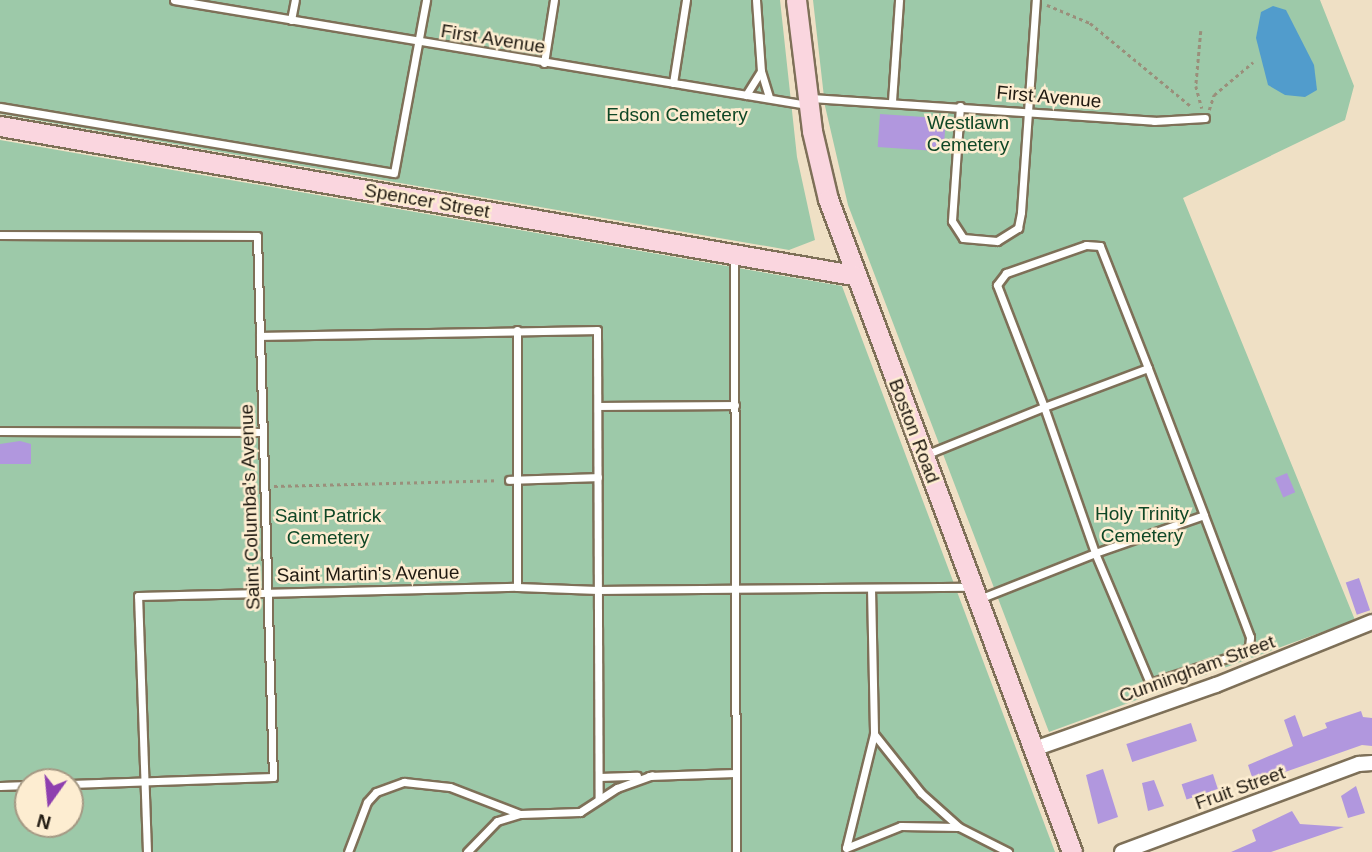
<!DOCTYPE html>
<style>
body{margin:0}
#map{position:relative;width:1372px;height:852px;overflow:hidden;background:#efe0c5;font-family:Helvetica,sans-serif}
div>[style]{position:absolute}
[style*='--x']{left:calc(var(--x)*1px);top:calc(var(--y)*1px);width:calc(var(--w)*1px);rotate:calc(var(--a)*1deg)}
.green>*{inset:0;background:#9dc9a9}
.water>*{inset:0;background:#519ccc}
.building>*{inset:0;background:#b197de;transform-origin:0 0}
.path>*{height:2.5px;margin-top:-1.25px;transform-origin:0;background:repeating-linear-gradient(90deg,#9a8f7b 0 3.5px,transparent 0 7px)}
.roads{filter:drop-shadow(2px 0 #7e7058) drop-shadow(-2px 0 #7e7058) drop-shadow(0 2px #7e7058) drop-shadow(0 -2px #7e7058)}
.lane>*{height:7px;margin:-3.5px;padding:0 3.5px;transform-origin:3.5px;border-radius:3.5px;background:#fff}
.street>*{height:14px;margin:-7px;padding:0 7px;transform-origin:7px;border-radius:7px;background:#fff}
.secondary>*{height:19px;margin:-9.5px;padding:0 9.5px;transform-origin:9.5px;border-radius:9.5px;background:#fad6df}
span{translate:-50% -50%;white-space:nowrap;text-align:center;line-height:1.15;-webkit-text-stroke:5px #fdedd1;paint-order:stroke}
.street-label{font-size:19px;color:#201a11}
.park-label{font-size:19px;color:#0f4726}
.north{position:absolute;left:14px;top:768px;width:70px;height:70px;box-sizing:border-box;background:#fdedd1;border:2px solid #a59984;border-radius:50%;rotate:195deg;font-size:19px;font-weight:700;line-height:28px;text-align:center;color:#201a11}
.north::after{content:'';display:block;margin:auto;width:24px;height:32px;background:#8e3faf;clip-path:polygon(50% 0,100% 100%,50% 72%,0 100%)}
</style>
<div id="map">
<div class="green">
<i style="clip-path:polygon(0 0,780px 0,797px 157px,815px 240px,789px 250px,0 114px)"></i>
<i style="clip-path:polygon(813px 0,1320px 0,1354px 86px,1345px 120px,1183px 198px,1355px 620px,1049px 732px,848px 205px,825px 106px)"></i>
<i style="clip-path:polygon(evenodd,0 140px,842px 286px,1055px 852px,0 852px,0 140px,28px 782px,70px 782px,70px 824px,28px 824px,28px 782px)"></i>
</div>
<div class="water">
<i style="clip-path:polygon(1273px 6px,1286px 10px,1314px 65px,1317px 90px,1305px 97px,1285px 95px,1268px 85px,1256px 38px,1261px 12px)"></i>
</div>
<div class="building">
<i style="left:880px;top:114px;width:66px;height:33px;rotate:4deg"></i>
<i style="clip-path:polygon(20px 441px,31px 444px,31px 464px,0 464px,0 444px)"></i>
<i style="left:1287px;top:473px;width:21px;height:13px;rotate:67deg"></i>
<i style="left:1359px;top:578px;width:34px;height:14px;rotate:71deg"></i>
<i style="clip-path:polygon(1361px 711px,1363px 717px,1372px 718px,1372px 746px,1362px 745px,1254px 783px,1248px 765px,1293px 746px,1284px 720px,1295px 715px,1303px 737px,1327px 728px,1325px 723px)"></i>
<i style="left:1191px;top:723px;width:19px;height:68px;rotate:72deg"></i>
<i style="clip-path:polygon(1103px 769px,1118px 817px,1098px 824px,1086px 775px)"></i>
<i style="left:1213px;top:774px;width:16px;height:33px;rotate:72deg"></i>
<i style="clip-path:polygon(1154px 780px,1164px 806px,1148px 811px,1142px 783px)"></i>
<i style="clip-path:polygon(1356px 786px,1365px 813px,1348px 818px,1341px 796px)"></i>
<i style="clip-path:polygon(1292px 811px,1300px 824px,1344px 827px,1271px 852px,1231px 852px,1256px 841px,1252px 830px)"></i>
</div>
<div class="path">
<i style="--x:1047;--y:5;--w:47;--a:22.7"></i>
<i style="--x:1090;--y:23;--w:132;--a:39.5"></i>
<i style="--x:1201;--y:31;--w:55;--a:95.2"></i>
<i style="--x:1196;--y:86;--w:23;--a:75"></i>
<i style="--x:1209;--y:110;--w:16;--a:-72"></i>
<i style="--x:1214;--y:95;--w:51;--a:-40.2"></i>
<i style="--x:274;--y:486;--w:224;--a:-1.5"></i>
</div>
<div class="roads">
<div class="lane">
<i style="--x:174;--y:0;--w:642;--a:9.42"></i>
<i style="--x:756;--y:0;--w:71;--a:86"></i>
<i style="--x:761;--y:71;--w:28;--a:73"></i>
<i style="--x:291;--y:20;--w:20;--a:-79"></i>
<i style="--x:544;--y:63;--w:64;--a:-81"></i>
<i style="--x:673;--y:83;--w:84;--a:-81.1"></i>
<i style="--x:746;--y:95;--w:28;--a:-58"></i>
<i style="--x:811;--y:98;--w:344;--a:3.8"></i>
<i style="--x:1154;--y:121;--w:51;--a:-3.4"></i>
<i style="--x:892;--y:101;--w:101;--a:-86"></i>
<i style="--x:960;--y:106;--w:115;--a:94"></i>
<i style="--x:952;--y:221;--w:20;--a:57"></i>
<i style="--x:963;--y:238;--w:34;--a:5"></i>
<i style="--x:997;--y:241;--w:25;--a:-32"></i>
<i style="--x:1018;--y:228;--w:16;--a:-79"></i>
<i style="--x:1021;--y:212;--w:213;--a:-86"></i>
<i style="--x:0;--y:107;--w:399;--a:9.5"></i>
<i style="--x:394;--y:173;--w:176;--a:-79.5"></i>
<i style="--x:0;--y:235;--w:257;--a:0.2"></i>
<i style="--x:257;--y:236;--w:541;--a:88.31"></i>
<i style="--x:273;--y:777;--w:203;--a:178"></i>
<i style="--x:734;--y:258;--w:594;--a:89.81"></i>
<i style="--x:517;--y:330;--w:257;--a:90"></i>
<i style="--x:260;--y:336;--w:337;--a:-1"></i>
<i style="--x:597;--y:330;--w:468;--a:89.8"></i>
<i style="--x:599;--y:406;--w:136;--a:-0.4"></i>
<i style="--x:0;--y:431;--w:263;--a:0.2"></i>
<i style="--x:925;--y:455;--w:128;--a:-22"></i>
<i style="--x:1044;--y:407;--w:111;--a:-20.6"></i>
<i style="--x:1148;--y:368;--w:131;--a:-111.5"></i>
<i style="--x:1100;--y:246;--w:14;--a:-176"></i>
<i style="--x:1086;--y:245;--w:85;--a:160.7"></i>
<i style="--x:1006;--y:273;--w:15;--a:127"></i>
<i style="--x:997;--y:285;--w:131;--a:68.9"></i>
<i style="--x:1044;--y:407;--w:155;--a:70.7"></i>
<i style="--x:1095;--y:553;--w:115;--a:-19.2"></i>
<i style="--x:1204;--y:515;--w:157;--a:-110.9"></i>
<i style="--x:509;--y:480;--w:89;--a:-1.9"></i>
<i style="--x:871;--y:588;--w:146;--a:88.8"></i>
<i style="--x:874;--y:734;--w:75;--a:51.5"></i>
<i style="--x:921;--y:793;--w:51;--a:41.8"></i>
<i style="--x:959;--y:827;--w:55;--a:27"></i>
<i style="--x:979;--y:599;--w:125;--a:-21.6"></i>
<i style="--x:1095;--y:553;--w:141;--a:67.1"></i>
<i style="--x:1150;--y:683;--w:97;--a:-18.1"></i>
<i style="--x:1242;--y:653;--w:9;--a:-41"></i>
<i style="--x:1249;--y:647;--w:10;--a:-84"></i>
<i style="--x:1250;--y:637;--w:130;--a:-110.7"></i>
<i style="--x:874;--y:734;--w:117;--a:103.8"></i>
<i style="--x:846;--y:848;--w:59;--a:-21.8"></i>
<i style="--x:901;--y:826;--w:57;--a:1"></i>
<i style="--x:649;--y:776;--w:86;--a:-2"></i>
<i style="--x:599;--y:777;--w:38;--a:-2"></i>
<i style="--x:0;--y:786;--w:28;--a:-2"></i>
<i style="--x:147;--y:852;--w:256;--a:-92"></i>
<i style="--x:138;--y:596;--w:379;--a:-1.4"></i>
<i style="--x:517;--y:587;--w:81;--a:2.1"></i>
<i style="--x:598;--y:590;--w:372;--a:-0.5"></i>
<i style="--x:348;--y:852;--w:53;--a:-69.2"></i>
<i style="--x:367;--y:802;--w:13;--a:-48"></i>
<i style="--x:376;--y:792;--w:30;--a:-20"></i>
<i style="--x:404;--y:782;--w:46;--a:6.2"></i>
<i style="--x:450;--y:787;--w:75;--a:21.1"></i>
<i style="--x:467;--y:852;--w:43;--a:-45.9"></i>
<i style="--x:497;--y:821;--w:24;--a:-17"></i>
<i style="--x:520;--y:814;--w:60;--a:-1.9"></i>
<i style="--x:580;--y:812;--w:44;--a:-33"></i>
<i style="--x:617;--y:788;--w:37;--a:-20"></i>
</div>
<div class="street">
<i style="--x:1034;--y:749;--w:193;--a:-19.4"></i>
<i style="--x:1216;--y:685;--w:168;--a:-22"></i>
<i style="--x:1122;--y:852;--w:253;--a:-20.4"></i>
<i style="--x:1359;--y:764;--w:13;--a:-4"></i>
</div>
<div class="secondary">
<i style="--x:796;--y:0;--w:132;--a:83"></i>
<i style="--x:812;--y:131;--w:70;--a:76.8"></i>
<i style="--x:828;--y:199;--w:697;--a:69.51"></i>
<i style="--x:0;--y:126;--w:866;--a:9.91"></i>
</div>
</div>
<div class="street-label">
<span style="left:493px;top:39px;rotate:9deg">First Avenue</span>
<span style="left:1049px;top:97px;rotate:5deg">First Avenue</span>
<span style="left:427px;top:201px;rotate:10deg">Spencer Street</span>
<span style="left:914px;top:431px;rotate:69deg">Boston Road</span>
<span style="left:250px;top:507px;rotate:-92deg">Saint Columba's Avenue</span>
<span style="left:368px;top:574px;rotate:-1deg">Saint Martin's Avenue</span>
<span style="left:1197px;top:669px;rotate:-20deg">Cunningham Street</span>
<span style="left:1240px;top:788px;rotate:-20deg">Fruit Street</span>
</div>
<div class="park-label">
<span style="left:677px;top:115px">Edson Cemetery</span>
<span style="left:968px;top:134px">Westlawn<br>Cemetery</span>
<span style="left:1142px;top:525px">Holy Trinity<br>Cemetery</span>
<span style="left:328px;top:527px">Saint Patrick<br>Cemetery</span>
</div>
<div class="north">N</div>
</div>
